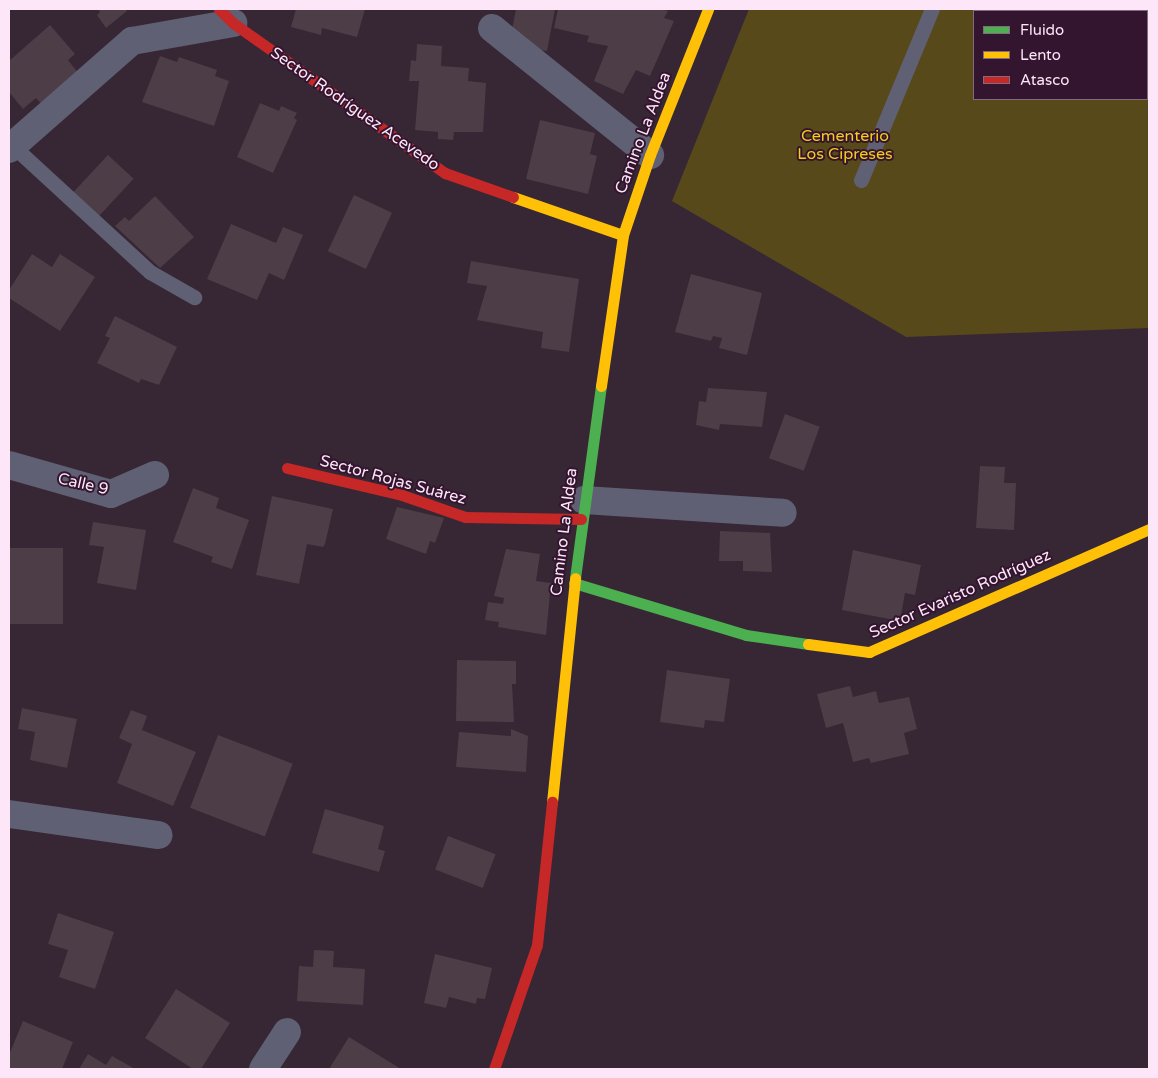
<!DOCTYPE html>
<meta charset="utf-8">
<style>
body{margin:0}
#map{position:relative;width:1158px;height:1078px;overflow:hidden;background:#372634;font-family:"Varela Round",sans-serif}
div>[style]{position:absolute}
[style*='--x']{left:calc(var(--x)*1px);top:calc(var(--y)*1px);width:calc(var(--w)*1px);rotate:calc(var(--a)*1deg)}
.green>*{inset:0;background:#58491b}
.building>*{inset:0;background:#4c3d46;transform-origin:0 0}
.lane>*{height:15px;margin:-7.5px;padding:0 7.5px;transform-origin:7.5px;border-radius:7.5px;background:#5f6073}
.street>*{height:28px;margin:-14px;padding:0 14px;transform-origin:14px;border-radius:14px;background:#5f6073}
.fast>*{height:11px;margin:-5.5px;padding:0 5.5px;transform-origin:5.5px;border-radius:5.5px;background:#4caf50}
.slow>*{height:11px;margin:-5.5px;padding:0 5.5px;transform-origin:5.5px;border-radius:5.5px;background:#ffc107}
.jam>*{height:11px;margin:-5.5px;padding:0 5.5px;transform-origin:5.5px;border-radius:5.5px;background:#c62828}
span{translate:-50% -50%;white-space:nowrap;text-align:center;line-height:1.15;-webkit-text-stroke:4px #34152f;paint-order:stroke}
.street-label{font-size:16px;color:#fce6f7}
.park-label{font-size:16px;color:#f6cd17}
.frame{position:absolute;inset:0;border:10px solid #fce6f7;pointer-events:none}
.legend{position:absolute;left:973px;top:10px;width:175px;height:90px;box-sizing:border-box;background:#34152f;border:1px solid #84697f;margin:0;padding:6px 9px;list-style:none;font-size:15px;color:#fce6f7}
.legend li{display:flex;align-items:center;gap:10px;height:25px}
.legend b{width:25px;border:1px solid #84697f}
</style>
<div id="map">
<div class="green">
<i style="clip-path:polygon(evenodd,749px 9px,1149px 9px,1149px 328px,906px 337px,672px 201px,749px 9px,974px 11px,1147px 11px,1147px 99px,974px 99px,974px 11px)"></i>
</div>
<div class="building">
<i style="clip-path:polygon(98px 9px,125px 9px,127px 11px,106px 28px,97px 15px,100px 12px)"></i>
<i style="clip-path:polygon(296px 9px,365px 9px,357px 37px,322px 28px,321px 35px,291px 27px)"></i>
<i style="clip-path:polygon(516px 9px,555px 9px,547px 51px,525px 48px,527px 38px,511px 35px)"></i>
<i style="clip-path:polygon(558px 9px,660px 9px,668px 11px,664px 18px,674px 21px,650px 76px,636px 70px,623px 94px,594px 81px,608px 46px,587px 42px,589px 36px,554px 28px)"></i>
<i style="clip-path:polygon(50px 25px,75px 54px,68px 60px,79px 74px,42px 105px,36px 98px,23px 109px,9px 92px,9px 61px)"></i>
<i style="clip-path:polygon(417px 44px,442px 46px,441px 66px,469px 68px,468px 81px,486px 83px,483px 132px,454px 132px,453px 140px,438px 139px,438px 132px,415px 130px,419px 81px,409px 81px,411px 60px,416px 61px)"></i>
<i style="clip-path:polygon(160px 56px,177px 62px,179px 57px,217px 70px,215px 76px,229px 81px,214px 126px,142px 102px)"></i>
<i style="clip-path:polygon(260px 103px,279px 111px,281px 106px,297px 113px,294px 118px,297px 120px,273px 173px,237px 157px)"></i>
<i style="clip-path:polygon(540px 120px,595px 133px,590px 154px,597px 156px,588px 194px,526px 179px)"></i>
<i style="left:108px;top:155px;width:35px;height:51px;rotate:43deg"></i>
<i style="left:354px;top:195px;width:42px;height:62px;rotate:25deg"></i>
<i style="clip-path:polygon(155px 196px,194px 237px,160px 268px,115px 226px,125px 217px,129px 221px)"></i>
<i style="clip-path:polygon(231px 224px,276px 243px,283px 227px,303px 235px,284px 280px,269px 273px,257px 300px,207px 279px)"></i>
<i style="clip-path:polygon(32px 254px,52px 267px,60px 254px,95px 277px,60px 331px,9px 298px,9px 290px)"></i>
<i style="clip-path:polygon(471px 261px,579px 279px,569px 352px,541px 348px,543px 332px,477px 320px,487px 286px,467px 283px)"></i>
<i style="clip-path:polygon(691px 274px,762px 293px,747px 355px,719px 348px,722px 338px,713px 336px,711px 341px,675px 332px)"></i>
<i style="clip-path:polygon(115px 316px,177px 347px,159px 385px,141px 379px,139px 383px,97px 363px,110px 338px,105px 336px)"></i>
<i style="clip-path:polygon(708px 388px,767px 392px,762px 427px,720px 424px,719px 430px,696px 425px,699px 401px,706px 402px)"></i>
<i style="left:785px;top:414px;width:37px;height:47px;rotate:20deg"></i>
<i style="clip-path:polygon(980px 466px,1005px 467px,1004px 483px,1016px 483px,1014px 530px,976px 528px)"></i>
<i style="clip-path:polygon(193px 488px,219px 498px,216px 508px,249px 520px,232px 569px,211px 562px,213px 557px,173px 542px)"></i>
<i style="clip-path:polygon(272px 496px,333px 509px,325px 544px,323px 547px,307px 544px,299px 584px,256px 575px)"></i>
<i style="clip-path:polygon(397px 507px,444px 518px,435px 543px,430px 541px,426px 554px,386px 539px)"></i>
<i style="clip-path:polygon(93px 522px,146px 530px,136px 590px,97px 583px,104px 547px,89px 545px)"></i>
<i style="clip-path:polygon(720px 531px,770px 533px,772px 572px,743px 571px,743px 561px,719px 561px)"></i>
<i style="left:9px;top:548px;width:54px;height:76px"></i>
<i style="clip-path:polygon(506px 549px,540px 554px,536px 581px,551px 583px,546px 635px,498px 627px,499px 622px,485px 620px,488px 602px,503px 604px,504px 598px,494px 596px)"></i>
<i style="clip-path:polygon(853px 550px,921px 565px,915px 595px,905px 593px,900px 621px,842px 610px)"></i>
<i style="clip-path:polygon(457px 660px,516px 661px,516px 684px,512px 684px,514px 722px,456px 721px)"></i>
<i style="clip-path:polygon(667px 670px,730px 679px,724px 722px,705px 720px,704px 728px,660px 722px)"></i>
<i style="clip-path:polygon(850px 686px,853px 697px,876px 691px,879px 703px,909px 697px,917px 729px,904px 733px,909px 754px,871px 763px,869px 758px,853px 762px,843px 723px,826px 728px,817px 694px)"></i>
<i style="clip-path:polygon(22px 708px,77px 719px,67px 768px,30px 760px,35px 732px,18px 729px)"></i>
<i style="clip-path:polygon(131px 710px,147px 716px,142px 730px,196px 752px,173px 806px,117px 783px,132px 744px,119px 738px)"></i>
<i style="clip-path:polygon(511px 729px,528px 736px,526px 772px,456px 767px,459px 732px,511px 736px)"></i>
<i style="left:218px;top:735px;width:80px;height:78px;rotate:21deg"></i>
<i style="clip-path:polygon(325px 809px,384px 826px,378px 849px,385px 851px,379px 872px,312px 853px)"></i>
<i style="left:448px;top:836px;width:51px;height:36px;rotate:21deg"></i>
<i style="clip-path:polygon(58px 913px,114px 932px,95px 989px,59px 977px,68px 950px,48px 944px)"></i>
<i style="clip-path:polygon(314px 950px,334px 951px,333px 967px,365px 969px,363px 1005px,297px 1001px,299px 966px,313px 967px)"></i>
<i style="clip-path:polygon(435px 954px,492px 968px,485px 999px,477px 998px,476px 1004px,449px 997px,446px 1008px,424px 1003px)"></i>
<i style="clip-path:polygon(176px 989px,230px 1023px,201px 1069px,193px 1069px,145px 1038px)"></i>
<i style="clip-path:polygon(23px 1021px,73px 1042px,62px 1069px,9px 1069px,9px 1055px)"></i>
<i style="clip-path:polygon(349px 1037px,401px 1069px,329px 1069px)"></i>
<i style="clip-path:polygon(88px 1054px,106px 1065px,112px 1056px,135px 1069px,79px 1069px)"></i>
</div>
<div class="lane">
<i style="--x:13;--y:146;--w:186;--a:42.6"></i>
<i style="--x:150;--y:272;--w:51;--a:29.6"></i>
<i style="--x:861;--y:180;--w:185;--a:-67.5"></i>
</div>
<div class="street">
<i style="--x:492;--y:28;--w:203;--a:38.8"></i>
<i style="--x:9;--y:149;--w:164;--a:-41.3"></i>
<i style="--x:132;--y:41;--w:103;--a:-10.1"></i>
<i style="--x:9;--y:465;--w:106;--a:15.9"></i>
<i style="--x:111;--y:494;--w:48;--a:-23.4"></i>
<i style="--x:584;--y:500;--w:199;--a:3.7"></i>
<i style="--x:9;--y:814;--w:151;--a:8"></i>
<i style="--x:263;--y:1069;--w:44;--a:-57"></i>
</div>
<div class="fast">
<i style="--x:575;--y:578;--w:194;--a:-82.3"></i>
<i style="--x:574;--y:583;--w:180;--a:16.8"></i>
<i style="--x:746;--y:635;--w:63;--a:8.3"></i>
</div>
<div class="slow">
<i style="--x:513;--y:197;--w:116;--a:19.1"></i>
<i style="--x:601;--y:386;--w:153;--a:-81.7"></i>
<i style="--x:623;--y:235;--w:84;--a:-71.4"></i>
<i style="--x:650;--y:155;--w:157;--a:-68.3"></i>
<i style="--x:808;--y:644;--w:62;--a:7.5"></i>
<i style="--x:869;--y:652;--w:306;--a:-23.7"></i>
<i style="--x:552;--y:802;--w:225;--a:-84.1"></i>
</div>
<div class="jam">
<i style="--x:219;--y:9;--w:20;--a:45"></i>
<i style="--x:233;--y:23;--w:260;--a:35.3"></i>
<i style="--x:445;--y:173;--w:72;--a:19.4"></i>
<i style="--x:287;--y:468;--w:118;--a:13.2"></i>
<i style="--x:402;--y:495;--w:67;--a:19.2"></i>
<i style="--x:465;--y:517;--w:116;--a:1"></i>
<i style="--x:494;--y:1069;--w:131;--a:-70.9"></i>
<i style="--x:537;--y:945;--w:144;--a:-84"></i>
</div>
<div class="street-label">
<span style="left:355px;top:109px;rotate:35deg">Sector Rodríguez Acevedo</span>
<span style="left:643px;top:133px;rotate:-69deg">Camino La Aldea</span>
<span style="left:393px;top:480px;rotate:15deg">Sector Rojas Suárez</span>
<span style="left:83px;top:484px;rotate:13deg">Calle 9</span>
<span style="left:564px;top:532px;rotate:-83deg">Camino La Aldea</span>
<span style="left:960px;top:594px;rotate:-24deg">Sector Evaristo Rodríguez</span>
</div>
<div class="park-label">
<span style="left:845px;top:145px">Cementerio<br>Los Cipreses</span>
</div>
<div class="frame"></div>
<ul class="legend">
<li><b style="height:6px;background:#4caf50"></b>Fluido</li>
<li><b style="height:6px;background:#ffc107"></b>Lento</li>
<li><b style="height:6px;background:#c62828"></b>Atasco</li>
</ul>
</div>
